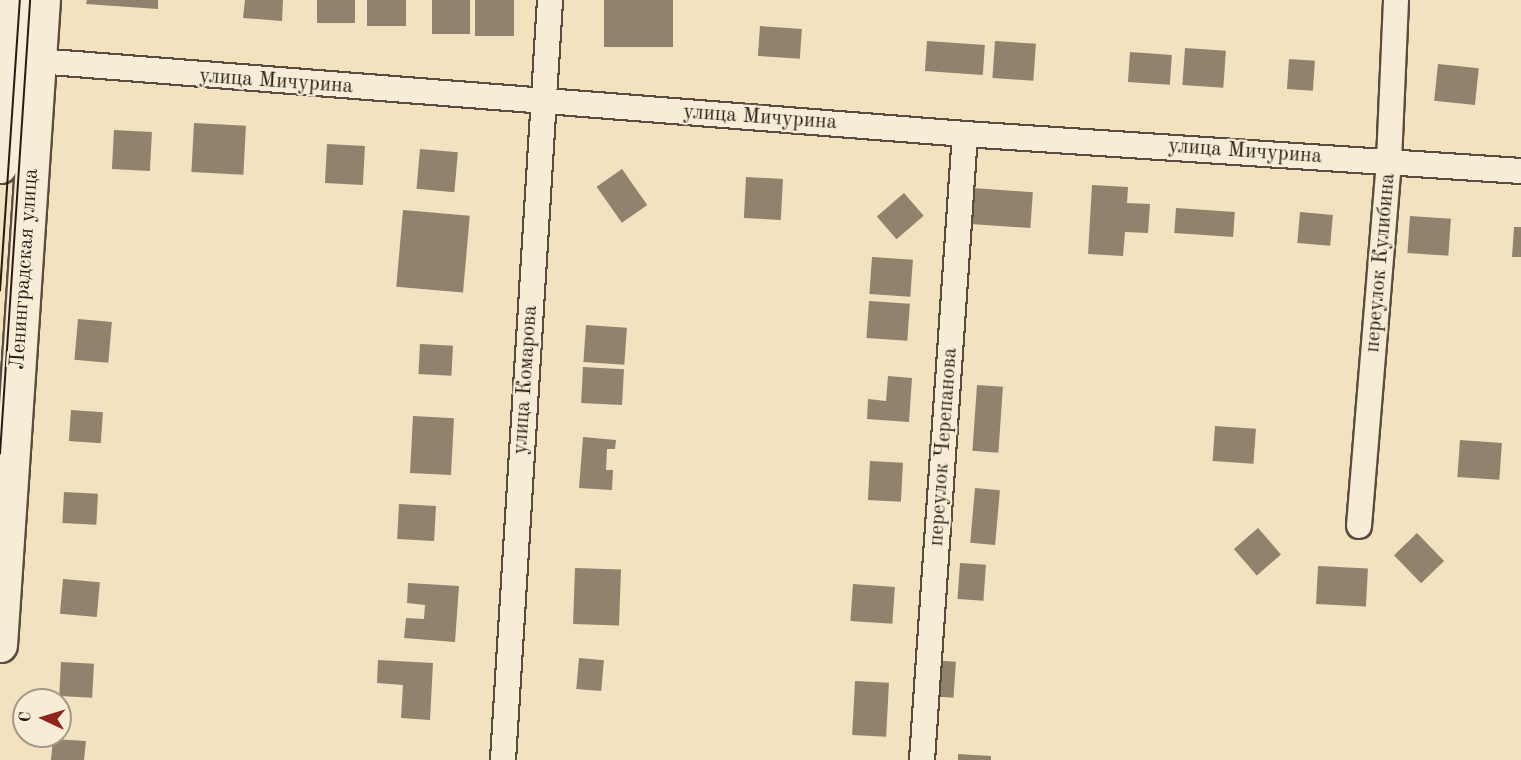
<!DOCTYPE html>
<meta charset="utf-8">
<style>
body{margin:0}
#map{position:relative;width:1521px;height:760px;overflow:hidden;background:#f2e2c0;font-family:"Old Standard TT",serif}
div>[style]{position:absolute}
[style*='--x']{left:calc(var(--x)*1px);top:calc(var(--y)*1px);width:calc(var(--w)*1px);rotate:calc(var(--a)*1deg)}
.building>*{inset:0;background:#91826d;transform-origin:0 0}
.roads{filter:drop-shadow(2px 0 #5a4c3e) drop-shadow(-2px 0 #5a4c3e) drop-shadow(0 2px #5a4c3e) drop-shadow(0 -2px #5a4c3e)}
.minor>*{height:24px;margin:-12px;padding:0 12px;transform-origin:12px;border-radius:12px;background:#f7ecd6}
.secondary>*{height:33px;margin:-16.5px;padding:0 16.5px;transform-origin:16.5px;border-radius:16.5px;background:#f7ecd6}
.tram>*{height:1.5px;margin:-0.75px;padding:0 0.75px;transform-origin:0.75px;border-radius:0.75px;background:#271a13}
span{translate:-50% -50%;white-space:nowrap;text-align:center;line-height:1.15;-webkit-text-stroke:4.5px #f7ecd6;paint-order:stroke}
.street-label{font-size:21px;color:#271a13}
.north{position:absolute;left:12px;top:688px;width:60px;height:60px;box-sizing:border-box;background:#f7ecd6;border:2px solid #a49888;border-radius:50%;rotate:274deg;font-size:16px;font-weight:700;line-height:24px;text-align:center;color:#271a13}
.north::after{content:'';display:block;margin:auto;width:21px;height:27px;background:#8f2418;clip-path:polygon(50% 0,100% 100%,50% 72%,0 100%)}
</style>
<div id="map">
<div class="building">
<i style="clip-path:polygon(87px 0,158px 0,158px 9px,86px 4px)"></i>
<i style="clip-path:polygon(245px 0,283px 0,282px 21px,243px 18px)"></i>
<i style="left:317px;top:0;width:38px;height:23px"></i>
<i style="left:367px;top:0;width:39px;height:26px"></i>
<i style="left:432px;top:0;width:38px;height:34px"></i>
<i style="left:475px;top:0;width:39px;height:36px"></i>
<i style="left:604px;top:0;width:69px;height:47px"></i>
<i style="left:760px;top:26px;width:42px;height:30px;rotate:4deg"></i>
<i style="left:927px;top:41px;width:58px;height:30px;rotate:4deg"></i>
<i style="left:995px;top:41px;width:41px;height:37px;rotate:4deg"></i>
<i style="left:1185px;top:48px;width:41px;height:37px;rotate:4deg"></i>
<i style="left:1130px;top:52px;width:42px;height:30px;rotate:4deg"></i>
<i style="left:1289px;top:59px;width:26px;height:30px;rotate:4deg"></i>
<i style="left:1438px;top:64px;width:41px;height:37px;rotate:6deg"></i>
<i style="left:194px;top:123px;width:52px;height:49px;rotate:3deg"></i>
<i style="left:114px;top:130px;width:38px;height:39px;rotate:3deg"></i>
<i style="left:327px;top:144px;width:38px;height:39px;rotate:3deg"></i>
<i style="left:420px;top:149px;width:38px;height:40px;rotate:5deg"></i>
<i style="left:622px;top:169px;width:44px;height:31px;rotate:55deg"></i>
<i style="left:746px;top:177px;width:37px;height:41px;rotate:3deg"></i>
<i style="clip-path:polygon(1092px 185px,1128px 187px,1127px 203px,1150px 204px,1148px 233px,1125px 232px,1123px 256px,1088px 254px)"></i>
<i style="left:973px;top:188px;width:60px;height:36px;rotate:4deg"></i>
<i style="left:904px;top:193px;width:30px;height:36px;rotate:49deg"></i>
<i style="left:1176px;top:208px;width:59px;height:25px;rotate:4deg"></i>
<i style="left:403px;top:210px;width:67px;height:77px;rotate:5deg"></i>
<i style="left:1300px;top:212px;width:33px;height:31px;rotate:5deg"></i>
<i style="left:1410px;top:216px;width:41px;height:37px;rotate:4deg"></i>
<i style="clip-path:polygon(1514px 227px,1521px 227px,1521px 257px,1512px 257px)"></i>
<i style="left:872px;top:257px;width:41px;height:37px;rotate:4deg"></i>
<i style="left:869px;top:301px;width:41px;height:37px;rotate:4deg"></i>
<i style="left:78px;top:319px;width:34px;height:41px;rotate:5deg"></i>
<i style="left:586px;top:325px;width:41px;height:37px;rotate:4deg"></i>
<i style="left:420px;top:344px;width:33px;height:30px;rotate:3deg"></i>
<i style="left:583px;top:367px;width:41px;height:36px;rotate:3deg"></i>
<i style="clip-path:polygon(888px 376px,912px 378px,909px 422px,867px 419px,868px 399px,886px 401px)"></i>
<i style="left:977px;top:385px;width:26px;height:66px;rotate:4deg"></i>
<i style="left:71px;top:410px;width:32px;height:31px;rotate:4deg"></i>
<i style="left:413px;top:416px;width:41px;height:57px;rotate:3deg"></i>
<i style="left:1215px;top:426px;width:41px;height:35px;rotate:4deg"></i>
<i style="clip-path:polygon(583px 437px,616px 440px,615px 449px,607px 449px,606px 470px,613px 470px,612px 490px,579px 488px)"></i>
<i style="left:1460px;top:440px;width:42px;height:37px;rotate:4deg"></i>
<i style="left:870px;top:461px;width:33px;height:39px;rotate:3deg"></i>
<i style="left:975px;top:488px;width:25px;height:55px;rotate:5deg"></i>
<i style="left:64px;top:492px;width:34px;height:31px;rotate:3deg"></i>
<i style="left:399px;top:504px;width:37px;height:35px;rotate:3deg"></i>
<i style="left:1258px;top:528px;width:35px;height:32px;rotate:49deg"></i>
<i style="left:1417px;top:533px;width:39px;height:32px;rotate:46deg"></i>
<i style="left:960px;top:563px;width:26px;height:36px;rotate:4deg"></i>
<i style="left:1318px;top:566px;width:50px;height:38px;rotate:3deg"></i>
<i style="left:575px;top:568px;width:46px;height:56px;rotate:2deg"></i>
<i style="left:63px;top:579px;width:37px;height:35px;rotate:5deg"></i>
<i style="clip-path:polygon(408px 583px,459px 586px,455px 642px,404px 638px,406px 618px,424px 619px,425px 605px,407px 603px)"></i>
<i style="left:853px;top:584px;width:42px;height:37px;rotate:4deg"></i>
<i style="left:579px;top:658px;width:25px;height:31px;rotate:5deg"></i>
<i style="clip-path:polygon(378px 660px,433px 663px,430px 720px,401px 718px,403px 685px,377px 683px)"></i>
<i style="left:930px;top:660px;width:26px;height:36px;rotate:4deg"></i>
<i style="left:61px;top:662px;width:33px;height:34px;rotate:3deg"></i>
<i style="left:855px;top:681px;width:34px;height:54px;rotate:3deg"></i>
<i style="clip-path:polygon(53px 739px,86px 741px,84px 760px,51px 760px)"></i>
<i style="clip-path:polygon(958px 754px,991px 756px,991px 760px,958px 760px)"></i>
</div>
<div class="roads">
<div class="minor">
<i style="--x:25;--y:60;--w:943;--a:4.5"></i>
<i style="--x:965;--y:134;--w:557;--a:3.81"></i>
<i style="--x:1359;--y:526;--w:366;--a:-85.3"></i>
<i style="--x:1389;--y:161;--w:161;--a:-87.5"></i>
<i style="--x:503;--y:760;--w:761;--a:-86.46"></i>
<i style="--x:922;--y:760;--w:627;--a:-86.07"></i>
</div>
<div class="secondary">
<i style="--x:0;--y:166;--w:166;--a:-86.2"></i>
<i style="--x:0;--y:645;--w:646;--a:-86.19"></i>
</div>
</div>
<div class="tram">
<i style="--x:0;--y:291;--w:292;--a:-86.1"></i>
<i style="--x:0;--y:454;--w:455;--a:-86.2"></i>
</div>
<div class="street-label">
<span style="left:276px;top:82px;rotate:4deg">улица Мичурина</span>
<span style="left:760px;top:118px;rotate:4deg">улица Мичурина</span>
<span style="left:1245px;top:152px;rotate:4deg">улица Мичурина</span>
<span style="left:1381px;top:263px;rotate:-85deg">переулок Кулибина</span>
<span style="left:25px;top:269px;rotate:-86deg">Ленинградская улица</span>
<span style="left:526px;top:380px;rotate:-86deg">улица Комарова</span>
<span style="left:944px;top:447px;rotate:-86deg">переулок Черепанова</span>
</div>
<div class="north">С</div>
</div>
